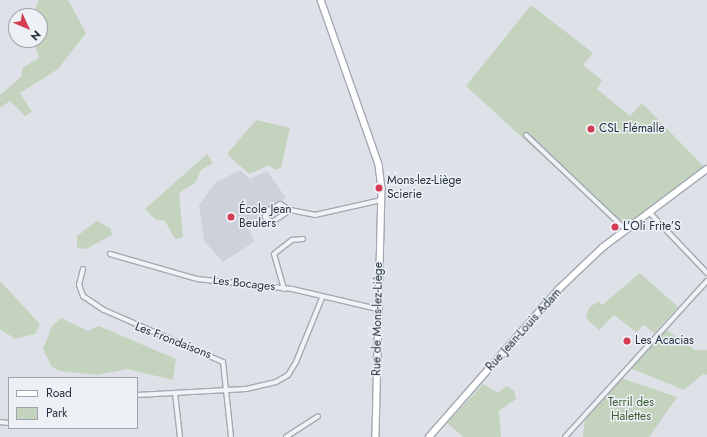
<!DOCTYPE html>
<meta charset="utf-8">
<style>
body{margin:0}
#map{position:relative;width:707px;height:437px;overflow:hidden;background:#dee2e8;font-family:Jost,sans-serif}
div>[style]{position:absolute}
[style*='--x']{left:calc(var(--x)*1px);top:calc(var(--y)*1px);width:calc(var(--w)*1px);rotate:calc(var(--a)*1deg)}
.built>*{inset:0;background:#ccd1da}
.green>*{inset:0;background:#c4d3be}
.roads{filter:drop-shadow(1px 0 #a3a9b2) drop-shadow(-1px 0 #a3a9b2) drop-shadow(0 1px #a3a9b2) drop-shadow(0 -1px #a3a9b2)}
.street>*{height:4px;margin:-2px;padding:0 2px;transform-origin:2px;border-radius:2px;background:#f1f3f6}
.secondary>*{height:5.5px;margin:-2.75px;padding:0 2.75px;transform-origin:2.75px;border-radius:2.75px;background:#fff}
.dots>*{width:11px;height:11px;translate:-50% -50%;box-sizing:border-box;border:2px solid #edf1f6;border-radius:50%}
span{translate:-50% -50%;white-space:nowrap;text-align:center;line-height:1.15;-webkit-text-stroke:3px #edf1f6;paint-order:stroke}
.poi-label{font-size:12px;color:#263040}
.left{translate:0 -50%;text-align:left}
.street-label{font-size:12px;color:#263040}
.park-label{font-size:12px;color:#3b5c33}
.legend{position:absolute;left:8px;top:377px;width:130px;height:52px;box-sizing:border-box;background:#edf1f6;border:1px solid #9da4ad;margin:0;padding:5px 7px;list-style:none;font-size:12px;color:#263040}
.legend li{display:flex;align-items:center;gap:8px;height:20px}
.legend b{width:20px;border:1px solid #9da4ad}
.north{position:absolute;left:8px;top:8px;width:40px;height:40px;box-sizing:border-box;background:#edf1f6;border:1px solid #9da4ad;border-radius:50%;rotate:134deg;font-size:11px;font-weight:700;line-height:16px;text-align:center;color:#263040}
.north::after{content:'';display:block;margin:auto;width:14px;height:18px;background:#d53b53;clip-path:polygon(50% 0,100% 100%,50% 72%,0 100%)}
</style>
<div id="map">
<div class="built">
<i style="clip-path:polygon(240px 170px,250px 179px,267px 171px,286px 198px,267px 208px,262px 220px,249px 229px,254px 242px,223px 262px,204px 241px,199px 205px,215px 183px)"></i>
</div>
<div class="green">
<i style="clip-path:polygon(39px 0,68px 0,86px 33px,58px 69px,20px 93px,32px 112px,25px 116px,10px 101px,0 108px,0 95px,22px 76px,22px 68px,39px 58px,33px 40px,40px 40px,40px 16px,33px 14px)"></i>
<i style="clip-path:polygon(531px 5px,593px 53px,583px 65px,602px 80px,597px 89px,630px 116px,642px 103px,705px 168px,622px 229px,466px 86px)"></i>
<i style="clip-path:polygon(256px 120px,290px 128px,281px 168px,275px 170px,269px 165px,249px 174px,227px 154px)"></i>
<i style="clip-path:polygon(207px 154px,213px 163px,201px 170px,195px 183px,179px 193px,183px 237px,175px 239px,165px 221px,155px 219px,145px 209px)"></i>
<i style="clip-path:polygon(97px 221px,110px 228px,112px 235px,86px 249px,77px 248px,77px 236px)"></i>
<i style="clip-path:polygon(640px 273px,678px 307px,654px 333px,644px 325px,636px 332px,614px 315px,599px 330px,586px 318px,589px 308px,598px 301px,602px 305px)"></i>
<i style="clip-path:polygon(0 281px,40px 324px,35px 334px,15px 339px,0 329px)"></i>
<i style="clip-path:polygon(61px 318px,88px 331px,99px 326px,176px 359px,173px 380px,127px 369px,97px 375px,59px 371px,51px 366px,43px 349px,52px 326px)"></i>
<i style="clip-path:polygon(665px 329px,695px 350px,707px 350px,707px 375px,703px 374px,684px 390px,630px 368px)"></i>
<i style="clip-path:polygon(621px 378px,677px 397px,649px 437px,583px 437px,585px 418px)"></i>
<i style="clip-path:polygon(483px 384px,498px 393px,506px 386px,514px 391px,516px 399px,499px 411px,501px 437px,463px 437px,447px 423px)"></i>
</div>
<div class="roads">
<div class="street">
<i style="--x:526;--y:135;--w:138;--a:43.5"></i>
<i style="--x:290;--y:210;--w:22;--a:146"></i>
<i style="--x:272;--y:222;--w:9;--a:-144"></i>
<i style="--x:265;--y:217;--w:6;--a:-72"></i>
<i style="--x:267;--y:211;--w:15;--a:-28"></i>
<i style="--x:280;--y:204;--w:12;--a:31"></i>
<i style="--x:290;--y:210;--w:25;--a:11"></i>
<i style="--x:315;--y:215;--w:68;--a:-12.8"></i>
<i style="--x:649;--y:212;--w:84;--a:46.4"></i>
<i style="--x:110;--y:254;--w:91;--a:16"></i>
<i style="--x:197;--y:279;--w:96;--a:6"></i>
<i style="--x:292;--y:289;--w:88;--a:13.1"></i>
<i style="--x:83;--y:269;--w:16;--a:104"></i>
<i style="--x:79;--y:285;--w:12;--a:70"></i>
<i style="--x:83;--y:296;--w:25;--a:34"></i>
<i style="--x:104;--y:310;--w:130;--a:23.6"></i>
<i style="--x:223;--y:362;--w:75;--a:83.9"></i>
<i style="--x:284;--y:289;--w:36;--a:-106"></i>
<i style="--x:274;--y:254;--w:23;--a:-38"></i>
<i style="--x:292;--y:240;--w:11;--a:-5"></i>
<i style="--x:175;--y:393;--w:44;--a:83.5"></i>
<i style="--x:137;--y:395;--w:109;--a:-3.2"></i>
<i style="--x:246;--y:389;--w:31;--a:-13"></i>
<i style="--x:276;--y:382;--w:14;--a:-30"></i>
<i style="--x:288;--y:375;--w:15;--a:-58"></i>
<i style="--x:296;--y:362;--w:69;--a:-67.9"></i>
<i style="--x:0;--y:422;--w:9;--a:6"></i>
<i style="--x:286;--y:437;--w:38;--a:-33"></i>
<i style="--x:565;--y:437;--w:211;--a:-47.7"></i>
</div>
<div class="secondary">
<i style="--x:321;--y:0;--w:175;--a:70.6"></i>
<i style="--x:379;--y:165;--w:23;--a:83"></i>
<i style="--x:382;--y:188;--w:249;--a:91.4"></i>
<i style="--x:429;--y:437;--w:197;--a:-48.7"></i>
<i style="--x:559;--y:289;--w:59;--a:-43.6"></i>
<i style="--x:602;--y:248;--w:131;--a:-37"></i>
</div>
</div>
<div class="dots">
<i style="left:591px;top:129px;background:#d53b53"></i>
<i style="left:379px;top:188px;background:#d53b53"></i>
<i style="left:231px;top:217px;background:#d53b53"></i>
<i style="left:615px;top:227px;background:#d53b53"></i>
<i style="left:627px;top:341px;background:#d53b53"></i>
</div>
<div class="poi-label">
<span class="left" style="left:599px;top:129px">CSL Flémalle</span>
<span class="left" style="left:387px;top:188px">Mons-lez-Liège<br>Scierie</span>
<span class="left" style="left:239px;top:217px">École Jean<br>Beulers</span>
<span class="left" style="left:623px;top:227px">L’Oli Frite’S</span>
<span class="left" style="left:635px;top:341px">Les Acacias</span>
</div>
<div class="street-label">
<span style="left:244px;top:284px;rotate:6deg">Les Bocages</span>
<span style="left:378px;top:319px;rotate:-89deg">Rue de Mons-lez-Liège</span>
<span style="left:524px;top:330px;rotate:-48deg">Rue Jean-Louis Adam</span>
<span style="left:173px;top:341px;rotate:21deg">Les Frondaisons</span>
</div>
<div class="park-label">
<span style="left:631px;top:410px">Terril des<br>Halettes</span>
</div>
<ul class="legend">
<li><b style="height:5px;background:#fff"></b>Road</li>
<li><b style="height:11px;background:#c4d3be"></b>Park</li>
</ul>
<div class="north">N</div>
</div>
